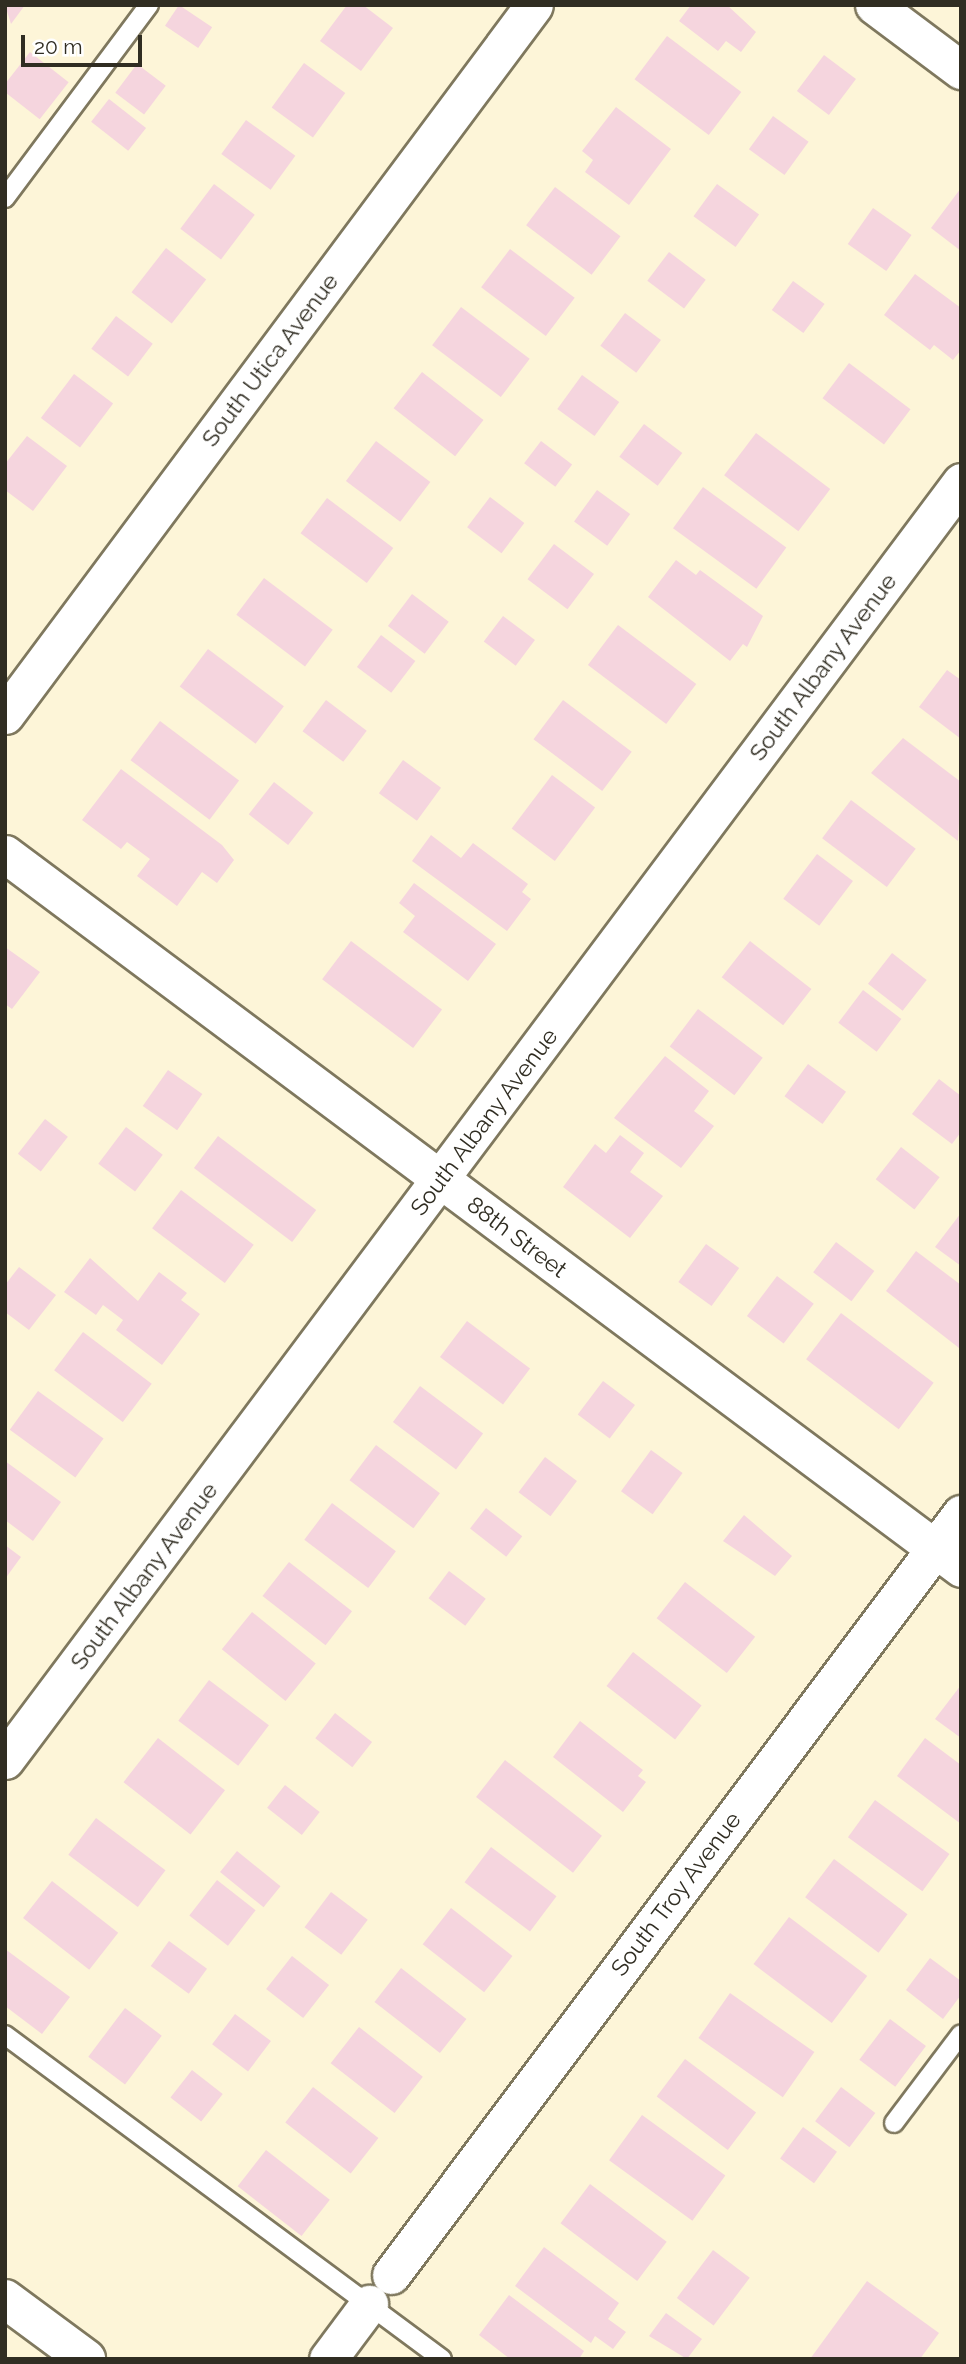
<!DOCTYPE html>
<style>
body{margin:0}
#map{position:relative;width:966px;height:2364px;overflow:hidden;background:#fdf5d8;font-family:Raleway,sans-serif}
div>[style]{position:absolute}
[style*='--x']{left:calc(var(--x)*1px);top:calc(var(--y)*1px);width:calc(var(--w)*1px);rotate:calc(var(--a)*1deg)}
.building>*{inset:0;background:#f5d5de;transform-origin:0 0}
.roads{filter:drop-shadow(2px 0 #7f785e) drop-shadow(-2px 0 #7f785e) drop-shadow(0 2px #7f785e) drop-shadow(0 -2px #7f785e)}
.lane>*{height:18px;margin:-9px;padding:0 9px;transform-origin:9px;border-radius:9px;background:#fff}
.street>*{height:37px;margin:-18.5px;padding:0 18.5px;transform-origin:18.5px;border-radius:18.5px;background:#fff}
.secondary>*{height:38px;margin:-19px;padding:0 19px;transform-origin:19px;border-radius:19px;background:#fff}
span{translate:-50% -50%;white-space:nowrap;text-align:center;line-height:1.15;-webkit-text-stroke:5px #fff;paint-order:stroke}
.street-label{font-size:23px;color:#302d22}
.frame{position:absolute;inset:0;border:7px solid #302d22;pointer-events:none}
.scale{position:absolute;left:21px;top:35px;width:121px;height:32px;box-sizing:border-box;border:4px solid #302d22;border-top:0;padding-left:9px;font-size:21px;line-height:24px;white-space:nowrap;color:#302d22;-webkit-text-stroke:5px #fff;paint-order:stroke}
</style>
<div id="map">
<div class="building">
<i style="clip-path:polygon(5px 5px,25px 5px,11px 24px)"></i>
<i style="left:179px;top:5px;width:40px;height:25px;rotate:34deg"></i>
<i style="clip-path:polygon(347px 5px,363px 5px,393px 28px,361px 71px,320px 41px)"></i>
<i style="clip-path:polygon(691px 5px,727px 5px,756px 32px,741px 52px,726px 41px,718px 51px,679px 21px)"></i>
<i style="left:667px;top:36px;width:93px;height:54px;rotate:37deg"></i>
<i style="left:30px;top:52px;width:49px;height:47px;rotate:38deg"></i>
<i style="left:824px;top:55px;width:40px;height:45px;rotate:37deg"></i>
<i style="left:304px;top:63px;width:51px;height:55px;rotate:36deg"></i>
<i style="left:137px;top:64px;width:36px;height:36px;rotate:37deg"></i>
<i style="left:109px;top:99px;width:47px;height:29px;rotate:38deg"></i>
<i style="clip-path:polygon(616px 107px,671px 149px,629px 205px,585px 172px,593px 160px,582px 151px)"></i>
<i style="left:773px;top:116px;width:44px;height:41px;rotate:36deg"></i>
<i style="left:246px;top:120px;width:61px;height:42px;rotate:36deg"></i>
<i style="left:214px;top:184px;width:51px;height:56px;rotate:37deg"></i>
<i style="left:717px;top:184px;width:52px;height:40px;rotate:36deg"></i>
<i style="left:555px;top:187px;width:82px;height:48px;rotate:37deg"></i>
<i style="clip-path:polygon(961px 188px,961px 251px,931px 228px)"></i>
<i style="left:873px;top:208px;width:47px;height:44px;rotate:35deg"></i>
<i style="left:166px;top:248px;width:51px;height:56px;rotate:38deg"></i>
<i style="left:510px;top:249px;width:81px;height:48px;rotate:37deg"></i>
<i style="left:669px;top:252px;width:46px;height:36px;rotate:37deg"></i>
<i style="clip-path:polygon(915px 274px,961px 308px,961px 350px,953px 360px,934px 345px,930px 350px,884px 315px)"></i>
<i style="left:793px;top:281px;width:39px;height:36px;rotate:36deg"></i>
<i style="left:461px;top:307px;width:86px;height:48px;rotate:37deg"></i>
<i style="left:625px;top:313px;width:45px;height:41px;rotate:37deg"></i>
<i style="left:116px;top:316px;width:46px;height:41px;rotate:37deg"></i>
<i style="left:849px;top:363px;width:77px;height:44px;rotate:37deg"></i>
<i style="left:422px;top:372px;width:78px;height:46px;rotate:38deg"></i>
<i style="left:74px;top:374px;width:49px;height:55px;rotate:37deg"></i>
<i style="left:582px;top:375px;width:46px;height:42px;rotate:36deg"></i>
<i style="left:644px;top:424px;width:48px;height:41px;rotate:37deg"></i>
<i style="left:756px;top:433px;width:93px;height:53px;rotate:37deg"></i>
<i style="clip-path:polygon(27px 436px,67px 466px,33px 511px,5px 490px,5px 464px)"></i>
<i style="left:376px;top:441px;width:68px;height:50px;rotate:37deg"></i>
<i style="left:541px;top:441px;width:39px;height:28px;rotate:37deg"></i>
<i style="left:703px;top:487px;width:103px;height:51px;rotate:36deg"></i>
<i style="left:597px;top:490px;width:41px;height:39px;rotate:36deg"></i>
<i style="left:490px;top:497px;width:43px;height:38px;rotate:37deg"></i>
<i style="left:327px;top:498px;width:83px;height:44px;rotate:37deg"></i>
<i style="left:554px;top:544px;width:50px;height:44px;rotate:37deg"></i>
<i style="clip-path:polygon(676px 560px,696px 575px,700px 570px,763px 616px,747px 647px,743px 644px,730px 661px,648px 597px)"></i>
<i style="left:264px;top:578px;width:86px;height:46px;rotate:37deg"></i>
<i style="left:412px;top:594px;width:46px;height:40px;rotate:37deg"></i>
<i style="left:503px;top:616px;width:40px;height:32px;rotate:37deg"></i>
<i style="left:618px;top:625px;width:98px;height:50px;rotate:37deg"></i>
<i style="left:381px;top:635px;width:43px;height:40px;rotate:37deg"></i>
<i style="left:208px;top:649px;width:95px;height:47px;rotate:37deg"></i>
<i style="clip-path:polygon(947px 670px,961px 680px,961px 739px,919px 707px)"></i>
<i style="left:326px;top:700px;width:51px;height:39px;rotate:37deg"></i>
<i style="left:563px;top:700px;width:86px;height:49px;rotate:37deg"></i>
<i style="left:160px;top:721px;width:99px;height:49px;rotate:37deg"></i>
<i style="clip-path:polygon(903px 738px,961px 782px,958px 841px,871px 773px)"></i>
<i style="left:403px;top:760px;width:47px;height:41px;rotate:36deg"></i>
<i style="clip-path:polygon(121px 769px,222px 845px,234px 860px,217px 883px,202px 872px,177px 906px,137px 876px,150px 859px,127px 842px,121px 849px,82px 820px)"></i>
<i style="left:552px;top:775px;width:54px;height:67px;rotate:37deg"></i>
<i style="left:274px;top:782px;width:50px;height:41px;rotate:38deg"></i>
<i style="left:851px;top:800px;width:81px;height:48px;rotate:37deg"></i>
<i style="clip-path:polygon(431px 835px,461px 858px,473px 843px,528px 884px,522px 892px,531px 899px,507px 931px,412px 861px)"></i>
<i style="left:817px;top:854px;width:45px;height:56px;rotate:37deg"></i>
<i style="clip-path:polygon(414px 883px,496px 944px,468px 981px,403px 932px,415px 916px,399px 903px)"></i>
<i style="left:351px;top:941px;width:114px;height:48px;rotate:37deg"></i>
<i style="left:750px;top:941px;width:78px;height:46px;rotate:38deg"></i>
<i style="clip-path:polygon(5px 947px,40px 972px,12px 1009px,5px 1004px)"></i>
<i style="left:892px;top:953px;width:44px;height:39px;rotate:38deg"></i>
<i style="left:863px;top:990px;width:48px;height:41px;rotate:37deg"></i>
<i style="left:698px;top:1009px;width:81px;height:47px;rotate:37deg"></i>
<i style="clip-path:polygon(665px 1056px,709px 1091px,694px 1111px,714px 1126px,681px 1168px,614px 1118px)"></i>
<i style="left:808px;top:1064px;width:47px;height:40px;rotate:36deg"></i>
<i style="left:168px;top:1070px;width:42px;height:44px;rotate:35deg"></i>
<i style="clip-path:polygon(939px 1079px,961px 1096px,961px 1132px,952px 1144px,912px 1114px)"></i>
<i style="left:45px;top:1119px;width:29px;height:44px;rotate:38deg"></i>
<i style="left:126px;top:1127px;width:46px;height:46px;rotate:37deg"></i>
<i style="clip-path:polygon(620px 1135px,644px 1153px,630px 1172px,663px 1196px,630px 1238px,563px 1187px,595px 1144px,606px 1153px)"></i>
<i style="left:218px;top:1136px;width:123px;height:40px;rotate:37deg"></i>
<i style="left:901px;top:1147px;width:49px;height:41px;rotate:38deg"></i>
<i style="left:181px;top:1190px;width:91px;height:48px;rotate:37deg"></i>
<i style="clip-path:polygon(961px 1213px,961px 1266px,935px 1247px)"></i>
<i style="left:836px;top:1242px;width:48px;height:38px;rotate:37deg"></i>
<i style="left:706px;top:1244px;width:41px;height:47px;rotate:36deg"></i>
<i style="clip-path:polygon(916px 1251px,961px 1285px,959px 1348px,886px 1291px)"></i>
<i style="clip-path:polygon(90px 1258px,138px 1301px,159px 1272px,187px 1293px,181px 1300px,200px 1314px,162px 1365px,116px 1330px,123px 1320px,103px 1305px,96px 1315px,64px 1292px)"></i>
<i style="clip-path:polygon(19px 1267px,56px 1295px,29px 1330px,5px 1312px,5px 1285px)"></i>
<i style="left:777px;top:1276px;width:46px;height:50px;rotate:37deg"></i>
<i style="left:841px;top:1313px;width:116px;height:58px;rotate:37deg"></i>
<i style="left:467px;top:1321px;width:79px;height:45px;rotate:37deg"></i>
<i style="left:83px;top:1332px;width:86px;height:48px;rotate:37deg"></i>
<i style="left:603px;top:1381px;width:40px;height:42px;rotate:37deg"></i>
<i style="left:420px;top:1386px;width:79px;height:45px;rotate:37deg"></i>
<i style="left:38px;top:1391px;width:81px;height:48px;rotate:36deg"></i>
<i style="left:376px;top:1445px;width:80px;height:44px;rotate:37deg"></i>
<i style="left:651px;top:1450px;width:39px;height:51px;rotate:36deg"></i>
<i style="left:545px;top:1457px;width:40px;height:44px;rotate:37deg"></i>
<i style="clip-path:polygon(5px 1461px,61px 1502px,33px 1541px,5px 1520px)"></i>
<i style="left:332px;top:1503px;width:80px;height:46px;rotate:37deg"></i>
<i style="left:486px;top:1508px;width:46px;height:26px;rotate:38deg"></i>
<i style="clip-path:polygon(744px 1515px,792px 1556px,775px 1576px,723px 1541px)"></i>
<i style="clip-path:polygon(5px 1545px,21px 1557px,5px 1579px)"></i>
<i style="left:289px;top:1562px;width:80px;height:43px;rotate:38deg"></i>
<i style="left:449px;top:1571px;width:46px;height:34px;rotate:37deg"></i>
<i style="left:685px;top:1582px;width:89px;height:46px;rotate:38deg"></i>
<i style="left:252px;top:1612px;width:82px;height:48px;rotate:39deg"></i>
<i style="left:633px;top:1652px;width:87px;height:43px;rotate:38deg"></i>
<i style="left:209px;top:1680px;width:75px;height:51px;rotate:37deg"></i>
<i style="clip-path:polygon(961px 1685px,961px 1738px,935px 1719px)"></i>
<i style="left:335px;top:1713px;width:47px;height:32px;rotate:38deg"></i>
<i style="clip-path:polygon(580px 1721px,643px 1770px,638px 1776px,646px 1782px,623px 1812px,553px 1757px)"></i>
<i style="left:158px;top:1738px;width:85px;height:56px;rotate:38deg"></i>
<i style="clip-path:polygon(925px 1738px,961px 1765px,961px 1824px,897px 1776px)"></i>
<i style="left:505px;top:1760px;width:123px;height:47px;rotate:38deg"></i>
<i style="left:285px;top:1785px;width:44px;height:29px;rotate:38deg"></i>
<i style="left:875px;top:1800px;width:92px;height:46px;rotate:36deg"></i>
<i style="left:96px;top:1818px;width:87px;height:46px;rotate:37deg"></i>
<i style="left:491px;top:1847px;width:82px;height:44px;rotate:37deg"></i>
<i style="left:237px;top:1851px;width:56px;height:27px;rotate:39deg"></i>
<i style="left:834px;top:1859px;width:92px;height:48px;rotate:37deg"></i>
<i style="left:217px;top:1880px;width:49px;height:45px;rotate:38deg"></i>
<i style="left:52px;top:1881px;width:84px;height:47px;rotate:38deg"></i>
<i style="left:331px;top:1892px;width:46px;height:44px;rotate:37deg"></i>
<i style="left:451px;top:1908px;width:78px;height:46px;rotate:38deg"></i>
<i style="left:789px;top:1917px;width:98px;height:59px;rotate:37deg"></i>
<i style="left:169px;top:1941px;width:47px;height:31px;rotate:36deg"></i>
<i style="clip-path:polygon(5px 1949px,70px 1997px,42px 2034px,5px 2006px)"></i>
<i style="left:292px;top:1956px;width:47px;height:42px;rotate:38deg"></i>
<i style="clip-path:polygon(930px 1958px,961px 1981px,961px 1995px,943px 2019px,906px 1990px)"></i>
<i style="left:401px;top:1968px;width:83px;height:43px;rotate:38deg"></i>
<i style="left:730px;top:1993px;width:103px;height:55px;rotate:35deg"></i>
<i style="left:125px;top:2008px;width:46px;height:61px;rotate:37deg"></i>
<i style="left:235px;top:2014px;width:45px;height:38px;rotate:37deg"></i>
<i style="left:890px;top:2019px;width:45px;height:51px;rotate:37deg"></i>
<i style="left:359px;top:2027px;width:81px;height:46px;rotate:38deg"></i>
<i style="left:685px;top:2059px;width:89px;height:47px;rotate:37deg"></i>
<i style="left:192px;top:2070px;width:39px;height:35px;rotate:38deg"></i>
<i style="left:313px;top:2087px;width:83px;height:45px;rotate:38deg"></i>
<i style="left:841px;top:2087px;width:43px;height:43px;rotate:37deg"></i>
<i style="left:642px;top:2115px;width:103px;height:56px;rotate:36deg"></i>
<i style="left:803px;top:2127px;width:42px;height:39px;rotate:36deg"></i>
<i style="left:266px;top:2150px;width:81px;height:46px;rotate:38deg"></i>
<i style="left:590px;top:2184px;width:96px;height:49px;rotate:37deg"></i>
<i style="clip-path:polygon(544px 2247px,619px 2303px,608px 2319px,626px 2332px,613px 2349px,595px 2336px,591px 2343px,515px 2286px)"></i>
<i style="left:713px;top:2250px;width:46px;height:60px;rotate:37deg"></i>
<i style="clip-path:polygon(867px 2281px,939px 2333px,920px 2359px,810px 2359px)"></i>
<i style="clip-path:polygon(509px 2295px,584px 2351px,579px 2359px,510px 2359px,479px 2335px)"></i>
<i style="clip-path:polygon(666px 2313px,702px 2339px,687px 2359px,649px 2336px)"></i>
</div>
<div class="roads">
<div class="lane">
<i style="--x:5;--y:198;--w:241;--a:-53.3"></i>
<i style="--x:5;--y:2035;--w:544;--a:36.55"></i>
<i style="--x:894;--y:2123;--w:111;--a:-53"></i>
</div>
<div class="street">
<i style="--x:874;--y:5;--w:109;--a:36.8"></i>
<i style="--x:5;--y:715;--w:885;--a:-53.31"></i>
<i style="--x:5;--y:854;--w:1193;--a:36.75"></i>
<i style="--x:5;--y:1760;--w:1596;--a:-53.2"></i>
<i style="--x:391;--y:2275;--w:951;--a:-53.17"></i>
<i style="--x:328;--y:2359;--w:69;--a:-53.3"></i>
</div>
<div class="secondary">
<i style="--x:5;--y:2299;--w:101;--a:36.5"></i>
</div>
</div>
<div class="street-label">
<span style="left:270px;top:360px;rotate:-53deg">South Utica Avenue</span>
<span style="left:823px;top:667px;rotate:-53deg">South Albany Avenue</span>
<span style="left:484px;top:1122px;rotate:-53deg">South Albany Avenue</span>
<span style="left:517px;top:1237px;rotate:37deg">88th Street</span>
<span style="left:144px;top:1576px;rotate:-53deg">South Albany Avenue</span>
<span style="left:676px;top:1894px;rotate:-53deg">South Troy Avenue</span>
</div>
<div class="frame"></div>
<div class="scale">20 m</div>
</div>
